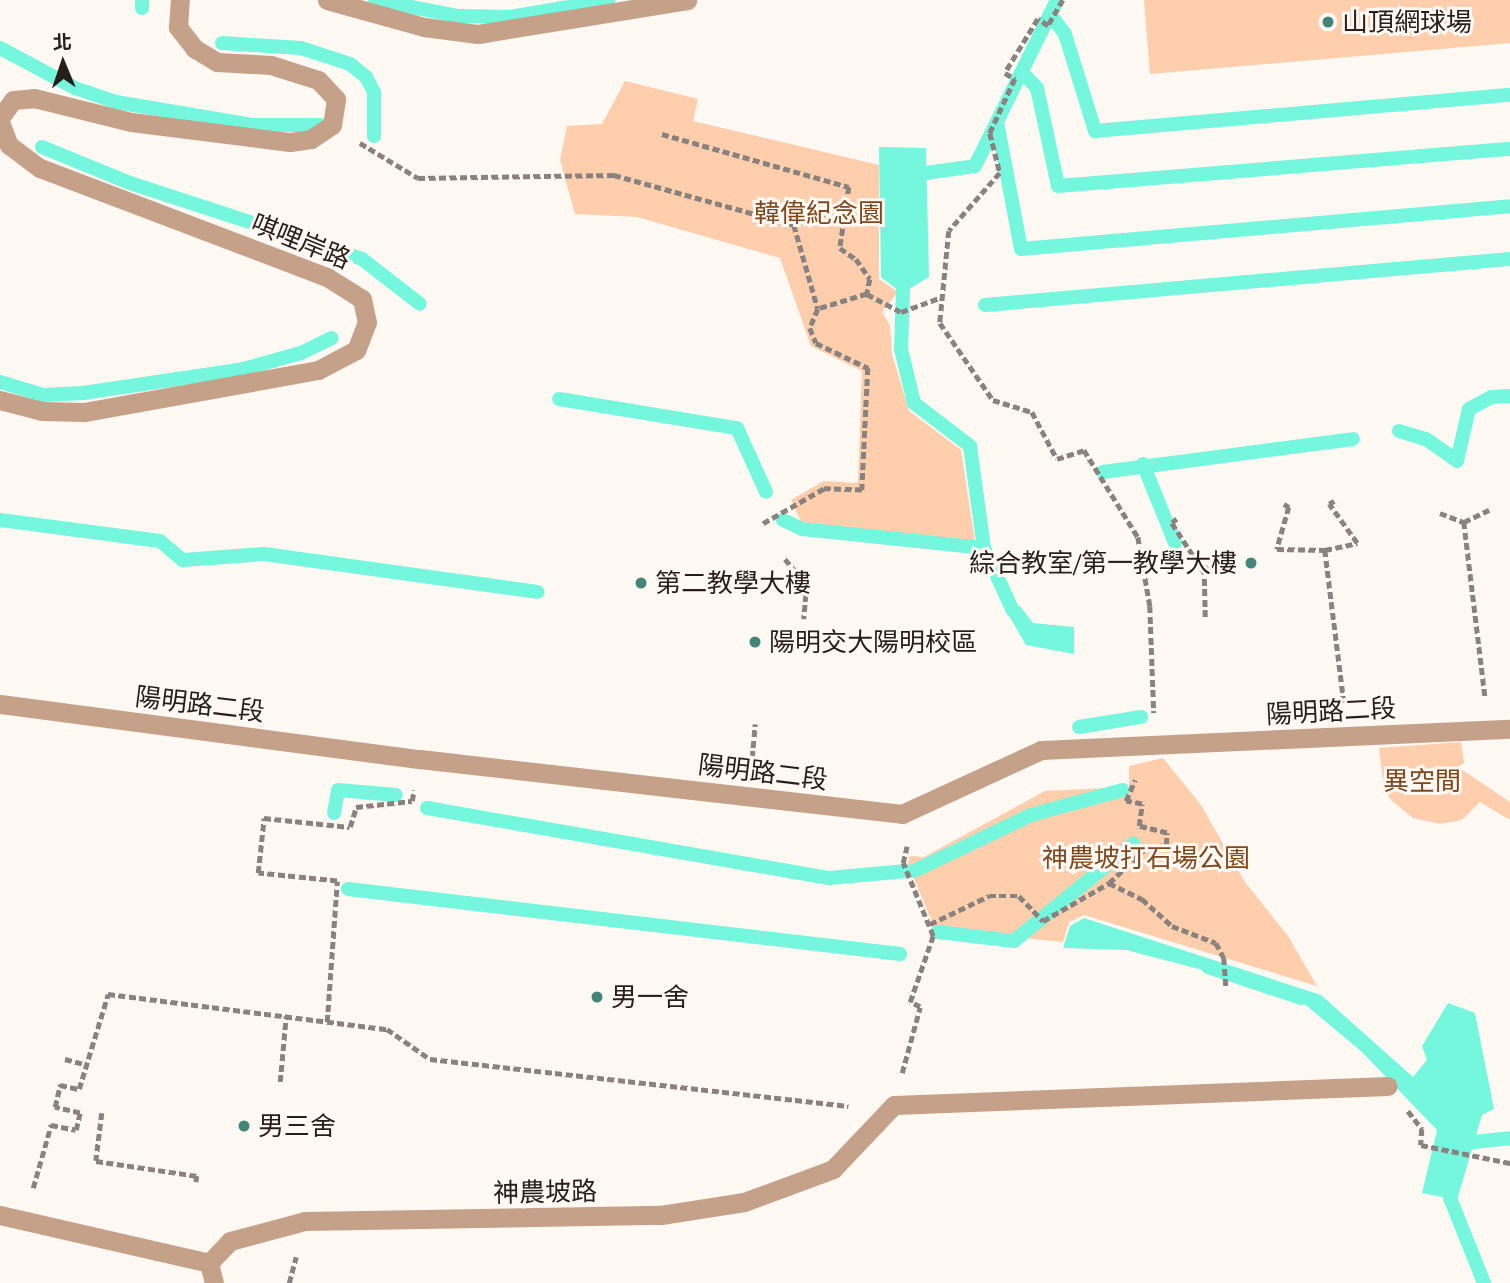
<!DOCTYPE html>
<meta charset="utf-8">
<style>
body{margin:0}
#map{position:relative;width:1510px;height:1283px;overflow:hidden;background:#fff8f3;font-family:"PT Sans Narrow","Noto Sans TC",sans-serif}
div>[style]{position:absolute}
[style*='--x']{left:calc(var(--x)*1px);top:calc(var(--y)*1px);width:calc(var(--w)*1px);rotate:calc(var(--a)*1deg)}
.green>*{inset:0;background:#ffceac}
.water>*{inset:0;background:#75f7dd}
.stream>*{height:14px;margin:-7px;padding:0 7px;transform-origin:7px;border-radius:7px;background:#75f7dd}
.path>*{height:4.5px;margin-top:-2.25px;transform-origin:0;background:repeating-linear-gradient(90deg,#89827e 0 7px,transparent 0 10.5px)}
.service>*{height:19px;margin:-9.5px;padding:0 9.5px;transform-origin:9.5px;border-radius:9.5px;background:#c5a189}
.pedestrian>*{height:19px;margin:-9.5px;padding:0 9.5px;transform-origin:9.5px;border-radius:9.5px;background:#c5a189}
.dots>*{width:19px;height:19px;translate:-50% -50%;box-sizing:border-box;border:4px solid #fff8f3;border-radius:50%}
span{translate:-50% -50%;white-space:nowrap;text-align:center;line-height:1.15;-webkit-text-stroke:6px #fff8f3;paint-order:stroke}
.poi-label{font-size:26px;color:#251e1a}
.left{translate:0 -50%;text-align:left}
.right{translate:-100% -50%;text-align:right}
.park-label{font-size:26px;color:#7e491f}
.street-label{font-size:26px;color:#251e1a}
.north{position:absolute;left:28px;top:28px;width:70px;height:70px;-webkit-text-stroke:5px #fff8f3;paint-order:stroke;rotate:358deg;font-size:19px;font-weight:700;line-height:28px;text-align:center;color:#251e1a}
.north::after{content:'';display:block;margin:auto;width:24px;height:32px;background:#251e1a;clip-path:polygon(50% 0,100% 100%,50% 72%,0 100%)}
</style>
<div id="map">
<div class="green">
<i style="clip-path:polygon(1144px 0,1510px 0,1510px 43px,1150px 74px)"></i>
<i style="clip-path:polygon(625px 81px,698px 99px,693px 121px,879px 165px,879px 279px,898px 292px,882px 312px,890px 325px,892px 354px,909px 411px,961px 450px,975px 542px,801px 522px,791px 500px,824px 481px,858px 483px,862px 371px,811px 346px,780px 258px,637px 217px,575px 214px,560px 160px,567px 126px,602px 124px)"></i>
<i style="clip-path:polygon(1461px 742px,1464px 763px,1458px 767px,1510px 802px,1510px 820px,1480px 802px,1462px 820px,1440px 824px,1413px 818px,1391px 800px,1384px 788px,1379px 748px)"></i>
<i style="clip-path:polygon(1163px 758px,1201px 805px,1245px 882px,1288px 936px,1317px 986px,1084px 915px,1069px 922px,1063px 942px,935px 929px,908px 864px,910px 856px,924px 857px,1045px 791px,1129px 787px,1129px 766px)"></i>
</div>
<div class="water">
<i style="clip-path:polygon(879px 147px,926px 148px,929px 277px,909px 289px,899px 291px,881px 277px)"></i>
<i style="clip-path:polygon(1020px 606px,1033px 623px,1074px 627px,1074px 654px,1026px 645px,1008px 614px)"></i>
<i style="clip-path:polygon(1084px 918px,1321px 995px,1413px 1077px,1427px 1060px,1422px 1046px,1448px 1003px,1475px 1013px,1494px 1109px,1482px 1115px,1457px 1200px,1422px 1193px,1437px 1130px,1362px 1052px,1307px 1006px,1263px 980px,1235px 973px,1218px 974px,1126px 950px,1063px 948px,1070px 926px)"></i>
</div>
<div class="stream">
<i style="--x:142;--y:0;--w:8;--a:90"></i>
<i style="--x:375;--y:0;--w:85;--a:10.9"></i>
<i style="--x:458;--y:16;--w:52;--a:1.1"></i>
<i style="--x:510;--y:17;--w:100;--a:-9.7"></i>
<i style="--x:1050;--y:14;--w:25;--a:53"></i>
<i style="--x:1065;--y:34;--w:102;--a:72.8"></i>
<i style="--x:1095;--y:131;--w:417;--a:-5"></i>
<i style="--x:222;--y:43;--w:79;--a:3.6"></i>
<i style="--x:301;--y:48;--w:52;--a:18.1"></i>
<i style="--x:350;--y:64;--w:21;--a:39"></i>
<i style="--x:366;--y:77;--w:17;--a:62"></i>
<i style="--x:374;--y:92;--w:44;--a:90"></i>
<i style="--x:0;--y:48;--w:85;--a:28.1"></i>
<i style="--x:75;--y:88;--w:43;--a:18.9"></i>
<i style="--x:116;--y:102;--w:138;--a:9.6"></i>
<i style="--x:252;--y:125;--w:69;--a:0"></i>
<i style="--x:1022;--y:72;--w:22;--a:47"></i>
<i style="--x:1037;--y:88;--w:100;--a:77.9"></i>
<i style="--x:1058;--y:186;--w:454;--a:-4.7"></i>
<i style="--x:997;--y:122;--w:129;--a:79.3"></i>
<i style="--x:1021;--y:249;--w:491;--a:-5"></i>
<i style="--x:42;--y:147;--w:95;--a:22.2"></i>
<i style="--x:130;--y:183;--w:244;--a:18.1"></i>
<i style="--x:362;--y:259;--w:73;--a:37.8"></i>
<i style="--x:926;--y:173;--w:49;--a:-8.1"></i>
<i style="--x:975;--y:166;--w:185;--a:-63.7"></i>
<i style="--x:903;--y:290;--w:59;--a:91.9"></i>
<i style="--x:901;--y:349;--w:56;--a:76.5"></i>
<i style="--x:914;--y:403;--w:71;--a:37.5"></i>
<i style="--x:970;--y:446;--w:103;--a:82.2"></i>
<i style="--x:984;--y:548;--w:69;--a:65.3"></i>
<i style="--x:985;--y:305;--w:527;--a:-5.01"></i>
<i style="--x:0;--y:382;--w:45;--a:16.8"></i>
<i style="--x:43;--y:395;--w:40;--a:-2.9"></i>
<i style="--x:83;--y:393;--w:162;--a:-8.5"></i>
<i style="--x:243;--y:369;--w:60;--a:-15.4"></i>
<i style="--x:301;--y:353;--w:34;--a:-26"></i>
<i style="--x:559;--y:399;--w:180;--a:9.3"></i>
<i style="--x:737;--y:428;--w:70;--a:65.6"></i>
<i style="--x:1399;--y:431;--w:28;--a:17"></i>
<i style="--x:1426;--y:439;--w:38;--a:35"></i>
<i style="--x:1457;--y:461;--w:53;--a:-77"></i>
<i style="--x:1469;--y:409;--w:26;--a:-28"></i>
<i style="--x:1492;--y:397;--w:18;--a:-3"></i>
<i style="--x:1143;--y:464;--w:85;--a:67.9"></i>
<i style="--x:1103;--y:472;--w:252;--a:-7.5"></i>
<i style="--x:0;--y:520;--w:161;--a:7.5"></i>
<i style="--x:160;--y:541;--w:30;--a:40"></i>
<i style="--x:183;--y:560;--w:81;--a:-4.2"></i>
<i style="--x:264;--y:554;--w:276;--a:7.9"></i>
<i style="--x:783;--y:520;--w:21;--a:25"></i>
<i style="--x:802;--y:529;--w:183;--a:6"></i>
<i style="--x:1079;--y:727;--w:63;--a:-9.2"></i>
<i style="--x:427;--y:808;--w:408;--a:9.9"></i>
<i style="--x:829;--y:878;--w:78;--a:-5.1"></i>
<i style="--x:334;--y:813;--w:23;--a:-80"></i>
<i style="--x:338;--y:790;--w:58;--a:4.9"></i>
<i style="--x:914;--y:871;--w:130;--a:-25.6"></i>
<i style="--x:1031;--y:815;--w:95;--a:-15.2"></i>
<i style="--x:348;--y:889;--w:556;--a:6.72"></i>
<i style="--x:938;--y:932;--w:77;--a:6.8"></i>
<i style="--x:1014;--y:941;--w:154;--a:-39.2"></i>
<i style="--x:1208;--y:967;--w:98;--a:18.4"></i>
<i style="--x:1474;--y:1142;--w:36;--a:-6"></i>
<i style="--x:1452;--y:1179;--w:19;--a:96"></i>
<i style="--x:1450;--y:1198;--w:92;--a:68.2"></i>
</div>
<div class="path">
<i style="--x:1063;--y:0;--w:30;--a:120"></i>
<i style="--x:1048;--y:26;--w:12;--a:-145"></i>
<i style="--x:1038;--y:19;--w:63;--a:121.4"></i>
<i style="--x:1005;--y:73;--w:12;--a:31"></i>
<i style="--x:1015;--y:79;--w:60;--a:114.8"></i>
<i style="--x:990;--y:133;--w:41;--a:76"></i>
<i style="--x:1000;--y:173;--w:77;--a:131.3"></i>
<i style="--x:949;--y:231;--w:92;--a:95.6"></i>
<i style="--x:940;--y:323;--w:93;--a:55.5"></i>
<i style="--x:993;--y:400;--w:41;--a:17.1"></i>
<i style="--x:1032;--y:412;--w:53;--a:62"></i>
<i style="--x:1057;--y:459;--w:28;--a:-18"></i>
<i style="--x:1084;--y:450;--w:102;--a:58.2"></i>
<i style="--x:1138;--y:537;--w:70;--a:80.1"></i>
<i style="--x:1150;--y:606;--w:107;--a:87.9"></i>
<i style="--x:662;--y:134;--w:194;--a:15.8"></i>
<i style="--x:849;--y:187;--w:62;--a:98.4"></i>
<i style="--x:840;--y:248;--w:19;--a:35"></i>
<i style="--x:856;--y:259;--w:24;--a:55"></i>
<i style="--x:870;--y:279;--w:15;--a:101"></i>
<i style="--x:867;--y:294;--w:51;--a:163"></i>
<i style="--x:818;--y:309;--w:21;--a:113"></i>
<i style="--x:810;--y:328;--w:16;--a:68"></i>
<i style="--x:816;--y:343;--w:58;--a:25.7"></i>
<i style="--x:868;--y:368;--w:122;--a:92.8"></i>
<i style="--x:862;--y:490;--w:38;--a:-178"></i>
<i style="--x:824;--y:489;--w:73;--a:150.3"></i>
<i style="--x:360;--y:143;--w:68;--a:31.1"></i>
<i style="--x:418;--y:178;--w:196;--a:-0.9"></i>
<i style="--x:614;--y:175;--w:187;--a:15.5"></i>
<i style="--x:794;--y:225;--w:87;--a:74.1"></i>
<i style="--x:794;--y:225;--w:53;--a:-19.8"></i>
<i style="--x:867;--y:294;--w:38;--a:28"></i>
<i style="--x:901;--y:312;--w:44;--a:-20.1"></i>
<i style="--x:1284;--y:504;--w:6;--a:31"></i>
<i style="--x:1289;--y:507;--w:44;--a:105.9"></i>
<i style="--x:1277;--y:549;--w:48;--a:1.2"></i>
<i style="--x:1325;--y:550;--w:33;--a:-12"></i>
<i style="--x:1357;--y:543;--w:48;--a:-125.7"></i>
<i style="--x:1329;--y:504;--w:6;--a:-31"></i>
<i style="--x:1440;--y:513;--w:26;--a:21"></i>
<i style="--x:1464;--y:522;--w:28;--a:-26"></i>
<i style="--x:1177;--y:519;--w:6;--a:141"></i>
<i style="--x:1172;--y:523;--w:59;--a:56.9"></i>
<i style="--x:1464;--y:522;--w:175;--a:83.1"></i>
<i style="--x:1325;--y:550;--w:154;--a:82.9"></i>
<i style="--x:785;--y:559;--w:33;--a:49"></i>
<i style="--x:807;--y:584;--w:35;--a:95"></i>
<i style="--x:1205;--y:617;--w:45;--a:-91.3"></i>
<i style="--x:1204;--y:572;--w:11;--a:-56"></i>
<i style="--x:752;--y:758;--w:34;--a:-85"></i>
<i style="--x:1109;--y:883;--w:37;--a:26"></i>
<i style="--x:1142;--y:899;--w:40;--a:42"></i>
<i style="--x:1172;--y:926;--w:47;--a:21.1"></i>
<i style="--x:1216;--y:943;--w:17;--a:62"></i>
<i style="--x:1224;--y:958;--w:32;--a:86"></i>
<i style="--x:930;--y:924;--w:65;--a:-25.4"></i>
<i style="--x:989;--y:896;--w:30;--a:0"></i>
<i style="--x:1019;--y:896;--w:35;--a:46"></i>
<i style="--x:1043;--y:921;--w:76;--a:-29.9"></i>
<i style="--x:1109;--y:883;--w:50;--a:-43.4"></i>
<i style="--x:1145;--y:849;--w:21;--a:-11"></i>
<i style="--x:1166;--y:845;--w:12;--a:-85"></i>
<i style="--x:1167;--y:833;--w:29;--a:-166"></i>
<i style="--x:1139;--y:826;--w:22;--a:-82"></i>
<i style="--x:1142;--y:804;--w:16;--a:-169"></i>
<i style="--x:1126;--y:801;--w:23;--a:-67"></i>
<i style="--x:327;--y:1022;--w:141;--a:-85.9"></i>
<i style="--x:337;--y:881;--w:79;--a:-174.2"></i>
<i style="--x:258;--y:873;--w:55;--a:-83.8"></i>
<i style="--x:264;--y:818;--w:86;--a:6"></i>
<i style="--x:350;--y:827;--w:21;--a:-73"></i>
<i style="--x:356;--y:807;--w:56;--a:-6.1"></i>
<i style="--x:412;--y:801;--w:11;--a:-80"></i>
<i style="--x:65;--y:1059;--w:23;--a:15"></i>
<i style="--x:902;--y:1073;--w:68;--a:-74.7"></i>
<i style="--x:920;--y:1007;--w:11;--a:-153"></i>
<i style="--x:910;--y:1002;--w:70;--a:-70.8"></i>
<i style="--x:933;--y:936;--w:79;--a:-112.3"></i>
<i style="--x:903;--y:863;--w:17;--a:-77"></i>
<i style="--x:280;--y:1082;--w:66;--a:-84.8"></i>
<i style="--x:1408;--y:1111;--w:23;--a:52"></i>
<i style="--x:1422;--y:1129;--w:16;--a:94"></i>
<i style="--x:1421;--y:1145;--w:91;--a:11.4"></i>
<i style="--x:102;--y:1113;--w:48;--a:97.1"></i>
<i style="--x:96;--y:1161;--w:102;--a:8.4"></i>
<i style="--x:197;--y:1176;--w:6;--a:99"></i>
<i style="--x:33;--y:1188;--w:66;--a:-74.1"></i>
<i style="--x:51;--y:1125;--w:25;--a:11"></i>
<i style="--x:76;--y:1130;--w:17;--a:-77"></i>
<i style="--x:80;--y:1113;--w:26;--a:-167"></i>
<i style="--x:55;--y:1107;--w:23;--a:-77"></i>
<i style="--x:60;--y:1085;--w:19;--a:12"></i>
<i style="--x:79;--y:1089;--w:99;--a:-73"></i>
<i style="--x:108;--y:994;--w:281;--a:7.2"></i>
<i style="--x:387;--y:1029;--w:52;--a:34.9"></i>
<i style="--x:430;--y:1059;--w:421;--a:6.4"></i>
<i style="--x:289;--y:1283;--w:27;--a:-75"></i>
</div>
<div class="service">
<i style="--x:327;--y:0;--w:101;--a:15.6"></i>
<i style="--x:424;--y:27;--w:54;--a:7.4"></i>
<i style="--x:478;--y:34;--w:212;--a:-9.2"></i>
<i style="--x:0;--y:118;--w:22;--a:-54"></i>
<i style="--x:13;--y:100;--w:21;--a:-5"></i>
<i style="--x:34;--y:98;--w:100;--a:13.9"></i>
<i style="--x:131;--y:122;--w:160;--a:7.2"></i>
<i style="--x:290;--y:142;--w:21;--a:-8"></i>
<i style="--x:311;--y:139;--w:25;--a:-34"></i>
<i style="--x:332;--y:125;--w:26;--a:-81"></i>
<i style="--x:336;--y:99;--w:26;--a:-133"></i>
<i style="--x:318;--y:80;--w:49;--a:-162.3"></i>
<i style="--x:271;--y:65;--w:54;--a:-176.8"></i>
<i style="--x:217;--y:62;--w:26;--a:-149"></i>
<i style="--x:195;--y:49;--w:28;--a:-128"></i>
<i style="--x:178;--y:27;--w:27;--a:-86"></i>
<i style="--x:0;--y:122;--w:25;--a:69"></i>
<i style="--x:9;--y:145;--w:39;--a:37"></i>
<i style="--x:40;--y:168;--w:307;--a:20.8"></i>
<i style="--x:327;--y:277;--w:41;--a:32.2"></i>
<i style="--x:362;--y:299;--w:24;--a:78"></i>
<i style="--x:367;--y:322;--w:30;--a:111"></i>
<i style="--x:356;--y:350;--w:43;--a:152.2"></i>
<i style="--x:318;--y:370;--w:238;--a:169.8"></i>
<i style="--x:84;--y:412;--w:42;--a:-178.6"></i>
<i style="--x:42;--y:411;--w:43;--a:-165.3"></i>
<i style="--x:0;--y:1215;--w:214;--a:12.9"></i>
<i style="--x:209;--y:1263;--w:21;--a:76"></i>
<i style="--x:209;--y:1263;--w:30;--a:-46"></i>
<i style="--x:230;--y:1241;--w:78;--a:-14.9"></i>
<i style="--x:305;--y:1221;--w:356;--a:-1"></i>
<i style="--x:661;--y:1215;--w:84;--a:-8.9"></i>
<i style="--x:744;--y:1202;--w:95;--a:-20.3"></i>
<i style="--x:833;--y:1169;--w:88;--a:-46.4"></i>
<i style="--x:894;--y:1105;--w:494;--a:-2.2"></i>
</div>
<div class="pedestrian">
<i style="--x:0;--y:704;--w:424;--a:7.5"></i>
<i style="--x:420;--y:759;--w:485;--a:6.5"></i>
<i style="--x:902;--y:814;--w:153;--a:-24.7"></i>
<i style="--x:1041;--y:750;--w:469;--a:-2.6"></i>
</div>
<div class="dots">
<i style="left:1328px;top:22px;background:#438678"></i>
<i style="left:1251px;top:563px;background:#438678"></i>
<i style="left:641px;top:583px;background:#438678"></i>
<i style="left:755px;top:642px;background:#438678"></i>
<i style="left:597px;top:997px;background:#438678"></i>
<i style="left:244px;top:1126px;background:#438678"></i>
</div>
<div class="poi-label">
<span class="left" style="left:1342px;top:22px">山頂網球場</span>
<span class="right" style="left:1237px;top:563px">綜合教室/第一教學大樓</span>
<span class="left" style="left:655px;top:583px">第二教學大樓</span>
<span class="left" style="left:769px;top:642px">陽明交大陽明校區</span>
<span class="left" style="left:611px;top:997px">男一舍</span>
<span class="left" style="left:258px;top:1126px">男三舍</span>
</div>
<div class="park-label">
<span style="left:819px;top:213px">韓偉紀念園</span>
<span style="left:1422px;top:781px">異空間</span>
<span style="left:1146px;top:858px">神農坡打石場公園</span>
</div>
<div class="street-label">
<span style="left:301px;top:241px;rotate:22deg">唭哩岸路</span>
<span style="left:200px;top:704px;rotate:7deg">陽明路二段</span>
<span style="left:1331px;top:711px;rotate:-3deg">陽明路二段</span>
<span style="left:763px;top:772px;rotate:7deg">陽明路二段</span>
<span style="left:545px;top:1192px;rotate:-1deg">神農坡路</span>
</div>
<div class="north">北</div>
</div>
